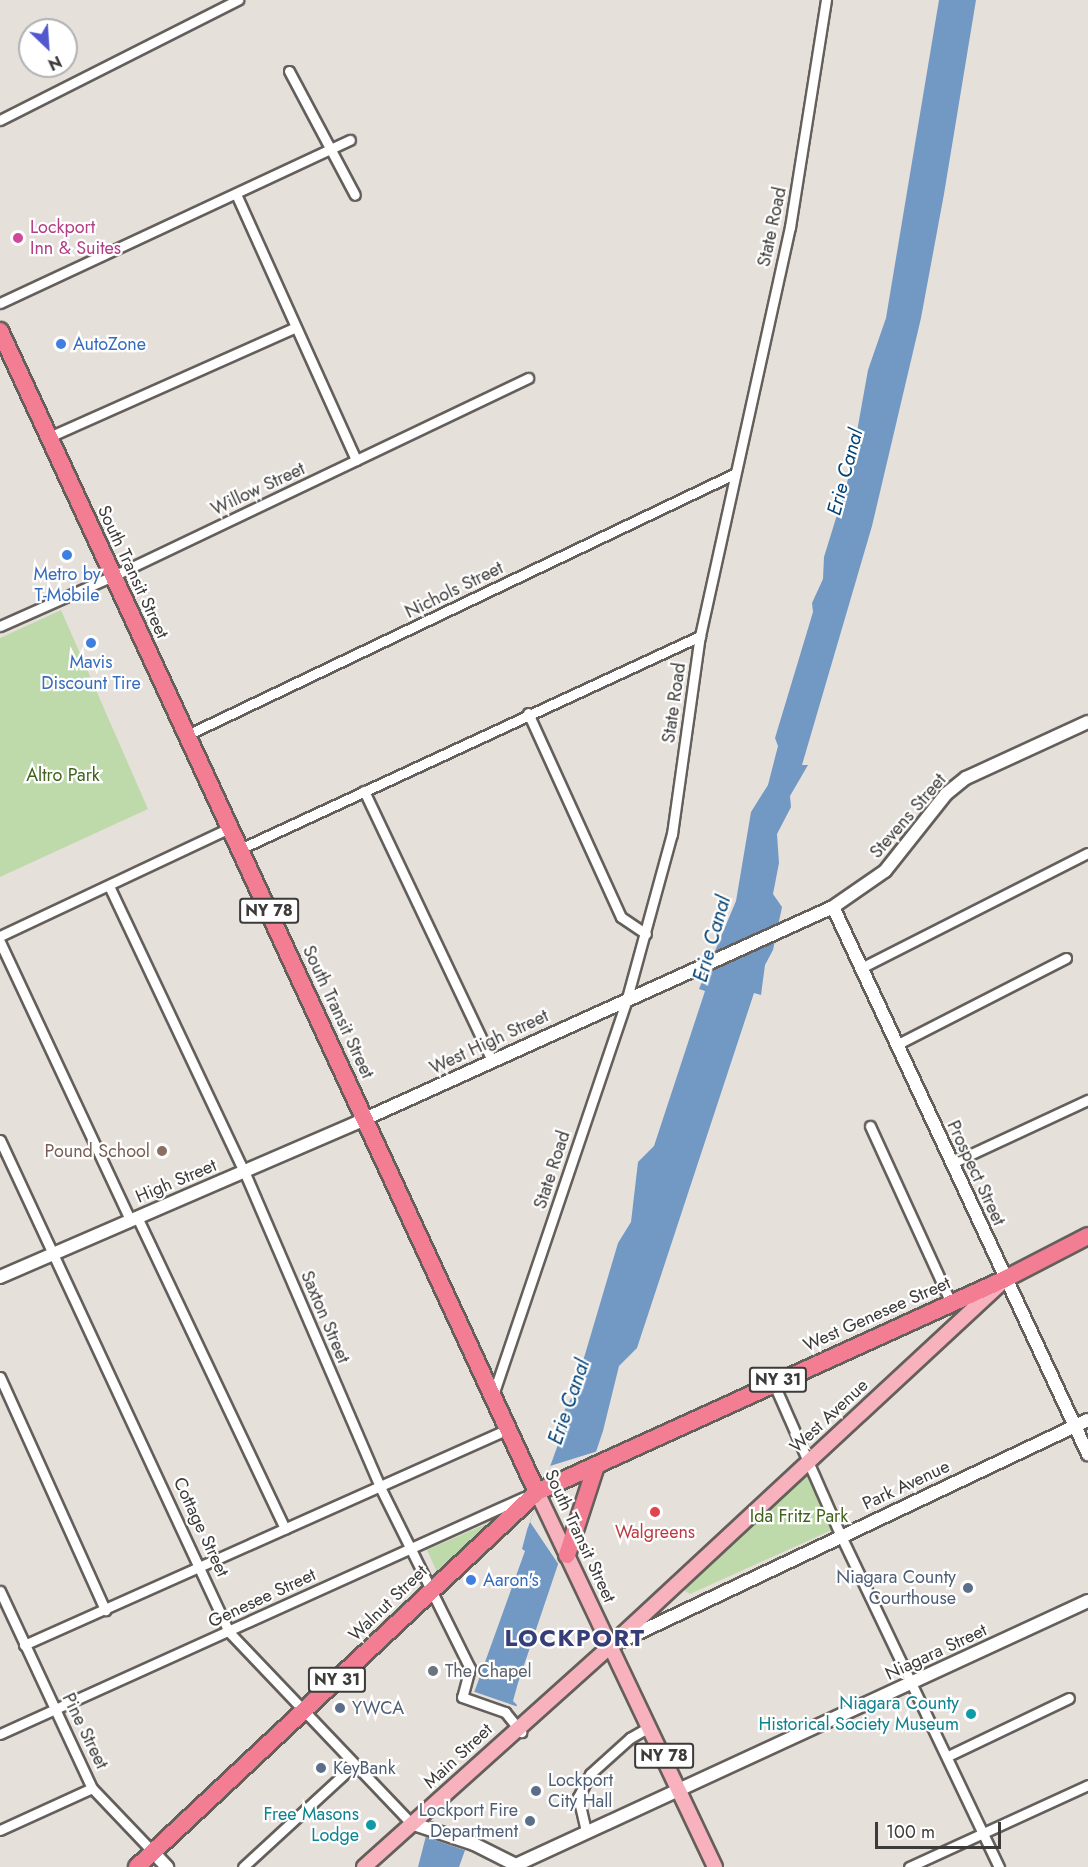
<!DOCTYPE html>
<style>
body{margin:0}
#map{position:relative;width:1088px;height:1867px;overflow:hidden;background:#e6e0db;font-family:Jost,sans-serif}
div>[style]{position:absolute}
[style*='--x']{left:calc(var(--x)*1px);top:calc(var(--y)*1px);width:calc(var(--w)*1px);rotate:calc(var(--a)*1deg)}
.green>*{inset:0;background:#bfdaaa}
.water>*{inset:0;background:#7199c4}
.pier>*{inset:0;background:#e6e0db;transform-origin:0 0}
.roads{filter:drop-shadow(2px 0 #645f5b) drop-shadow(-2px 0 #645f5b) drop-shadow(0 2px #645f5b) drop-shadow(0 -2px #645f5b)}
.street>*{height:9px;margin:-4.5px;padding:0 4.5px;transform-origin:4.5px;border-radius:4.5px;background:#fff}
.secondary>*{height:12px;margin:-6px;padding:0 6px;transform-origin:6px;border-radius:6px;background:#fff}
.primary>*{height:14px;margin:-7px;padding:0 7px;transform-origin:7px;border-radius:7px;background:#f8b2be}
.highway>*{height:16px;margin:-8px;padding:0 8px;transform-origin:8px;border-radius:8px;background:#f37e93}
.dots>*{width:16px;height:16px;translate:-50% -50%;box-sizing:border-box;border:3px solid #fff;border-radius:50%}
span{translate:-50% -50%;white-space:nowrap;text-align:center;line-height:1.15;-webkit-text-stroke:4.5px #fff;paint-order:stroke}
.shield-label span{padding:2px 4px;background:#fff;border:2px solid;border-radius:4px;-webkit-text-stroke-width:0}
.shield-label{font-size:16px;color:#3d3b39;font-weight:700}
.street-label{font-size:18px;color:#3d3b39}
.hotel-label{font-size:18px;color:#b23c85}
.left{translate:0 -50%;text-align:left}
.shop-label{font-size:18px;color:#366cbe}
.park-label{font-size:18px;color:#40631b}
.education-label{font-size:18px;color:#785e54}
.right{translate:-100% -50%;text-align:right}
.health-label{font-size:18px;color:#be3a42}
.service-label{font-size:18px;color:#4e5e75}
.worship-label{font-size:18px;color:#5b616d}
.culture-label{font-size:18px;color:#0d838f}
.water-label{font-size:20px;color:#004276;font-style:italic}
.district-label{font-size:24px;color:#373d78;font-weight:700;letter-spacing:1.5px}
.north{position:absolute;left:18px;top:18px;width:60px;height:60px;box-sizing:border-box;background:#fff;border:2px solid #b1b1b0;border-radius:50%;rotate:155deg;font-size:16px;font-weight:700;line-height:24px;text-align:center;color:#3d3b39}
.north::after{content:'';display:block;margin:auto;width:21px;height:27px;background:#5257ce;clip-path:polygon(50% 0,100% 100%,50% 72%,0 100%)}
.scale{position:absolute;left:875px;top:1822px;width:126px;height:27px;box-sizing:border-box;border:3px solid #3d3b39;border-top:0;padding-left:8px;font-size:18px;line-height:21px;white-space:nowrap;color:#3d3b39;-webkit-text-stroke:4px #fff;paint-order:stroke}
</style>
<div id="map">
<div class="green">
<i style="clip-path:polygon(61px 610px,148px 809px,0 877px,0 638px)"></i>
<i style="clip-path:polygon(808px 1474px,834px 1529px,690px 1594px,685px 1591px,686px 1584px)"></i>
<i style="clip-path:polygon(495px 1520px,496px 1523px,437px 1572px,427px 1550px)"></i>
</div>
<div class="water">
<i style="clip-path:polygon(939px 0,976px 0,944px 194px,921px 318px,872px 526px,802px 765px,808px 765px,790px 796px,791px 807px,777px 834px,779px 863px,773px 894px,782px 907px,773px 950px,765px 965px,761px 995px,754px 993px,637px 1348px,619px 1366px,603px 1431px,518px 1683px,513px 1701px,517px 1705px,459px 1867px,418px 1867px,435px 1801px,525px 1551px,522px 1549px,527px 1530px,564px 1428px,563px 1413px,573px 1395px,618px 1243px,631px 1222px,638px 1162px,654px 1146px,705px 991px,699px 989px,736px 901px,751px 812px,768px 785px,778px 746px,775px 738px,813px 612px,812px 603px,823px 579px,824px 557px,849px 476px,868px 370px,886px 318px)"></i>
</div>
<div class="pier">
<i style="clip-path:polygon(598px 1451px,597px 1454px,561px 1568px,530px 1522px,550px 1466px)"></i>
<i style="left:472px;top:1691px;width:49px;height:153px;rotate:19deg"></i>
</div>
<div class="roads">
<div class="street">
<i style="--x:289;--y:71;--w:140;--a:62"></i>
<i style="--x:0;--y:120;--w:267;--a:-26.8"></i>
<i style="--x:236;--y:194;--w:292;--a:65.7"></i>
<i style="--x:0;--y:303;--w:386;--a:-25"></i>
<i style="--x:49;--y:437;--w:270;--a:-24"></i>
<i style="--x:0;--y:626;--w:124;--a:-23.9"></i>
<i style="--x:113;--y:576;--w:460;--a:-25.5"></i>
<i style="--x:528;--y:713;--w:224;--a:65.5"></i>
<i style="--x:621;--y:917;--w:30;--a:34"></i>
<i style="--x:187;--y:735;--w:606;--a:-25.51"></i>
<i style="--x:364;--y:791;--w:299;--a:64.6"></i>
<i style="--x:240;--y:849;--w:507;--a:-24.85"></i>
<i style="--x:109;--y:886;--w:315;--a:64.7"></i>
<i style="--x:244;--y:1171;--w:344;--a:66.7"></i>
<i style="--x:380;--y:1487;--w:202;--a:63.6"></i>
<i style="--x:470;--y:1668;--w:30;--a:105"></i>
<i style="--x:462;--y:1697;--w:46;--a:19.2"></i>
<i style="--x:505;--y:1712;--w:26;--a:51"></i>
<i style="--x:0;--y:936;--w:254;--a:-25.2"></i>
<i style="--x:0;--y:942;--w:307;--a:64.9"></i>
<i style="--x:861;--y:968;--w:254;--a:-26.9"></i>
<i style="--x:896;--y:1045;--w:191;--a:-27.1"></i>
<i style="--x:870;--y:1126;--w:192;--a:65.4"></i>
<i style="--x:0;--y:1140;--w:543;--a:65.04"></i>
<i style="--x:229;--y:1632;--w:264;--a:46.4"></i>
<i style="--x:952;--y:1163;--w:150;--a:-24.9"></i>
<i style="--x:137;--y:1217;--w:345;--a:64.6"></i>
<i style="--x:0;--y:1377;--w:256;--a:65.7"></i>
<i style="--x:773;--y:1382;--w:168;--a:66.2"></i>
<i style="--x:841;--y:1536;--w:367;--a:64.5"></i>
<i style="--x:493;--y:1395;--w:419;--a:-71.3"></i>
<i style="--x:627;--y:998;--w:170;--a:-74.7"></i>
<i style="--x:672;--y:834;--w:200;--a:-82"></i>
<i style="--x:700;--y:636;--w:419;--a:-77.6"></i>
<i style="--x:790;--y:227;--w:230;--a:-81"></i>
<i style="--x:0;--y:1591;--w:217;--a:65"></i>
<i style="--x:92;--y:1788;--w:88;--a:46.4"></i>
<i style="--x:24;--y:1645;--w:530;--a:-24.05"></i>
<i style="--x:0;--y:1734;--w:575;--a:-24.34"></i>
<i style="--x:948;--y:1756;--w:134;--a:-25.6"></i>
<i style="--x:0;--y:1830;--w:101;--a:-24.5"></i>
<i style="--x:586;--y:1831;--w:35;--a:-103"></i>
<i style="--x:578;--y:1797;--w:26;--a:-62"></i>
<i style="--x:590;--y:1774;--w:54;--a:-42"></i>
<i style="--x:630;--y:1738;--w:22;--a:-30"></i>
<i style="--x:243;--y:1867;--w:149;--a:-42.6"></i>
<i style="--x:909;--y:1867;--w:197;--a:-24.6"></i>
</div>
<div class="secondary">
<i style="--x:833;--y:907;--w:604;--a:65.01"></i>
<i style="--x:0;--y:1277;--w:400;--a:-23.4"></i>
<i style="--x:367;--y:1118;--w:512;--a:-24.36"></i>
<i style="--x:833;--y:907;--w:63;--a:-34.7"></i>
<i style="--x:885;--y:871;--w:98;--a:-51.6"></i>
<i style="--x:946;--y:794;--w:26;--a:-39"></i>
<i style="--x:966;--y:778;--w:134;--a:-24.7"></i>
<i style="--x:617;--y:1643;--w:521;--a:-25.34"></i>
<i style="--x:411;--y:1823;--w:66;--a:18.4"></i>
<i style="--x:474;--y:1844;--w:47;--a:26.6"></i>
<i style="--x:516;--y:1865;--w:630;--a:-24.78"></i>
<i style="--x:153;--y:1852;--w:21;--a:47"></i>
</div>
<div class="primary">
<i style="--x:537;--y:1492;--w:415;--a:64.6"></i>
<i style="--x:364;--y:1867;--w:331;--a:-41.9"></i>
<i style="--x:610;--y:1646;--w:531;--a:-42.86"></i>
</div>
<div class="highway">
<i style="--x:0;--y:331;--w:1279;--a:65.18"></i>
<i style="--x:567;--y:1555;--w:94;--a:-72"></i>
<i style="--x:137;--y:1867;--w:548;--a:-43.15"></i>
<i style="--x:537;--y:1492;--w:514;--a:-24.47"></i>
<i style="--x:1005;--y:1279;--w:93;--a:-27.4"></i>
</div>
</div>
<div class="dots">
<i style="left:18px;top:238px;background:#d1479c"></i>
<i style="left:61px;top:344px;background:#3f7fe0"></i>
<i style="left:67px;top:555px;background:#3f7fe0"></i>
<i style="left:91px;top:643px;background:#3f7fe0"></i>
<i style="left:162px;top:1151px;background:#8d6e63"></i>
<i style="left:655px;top:1512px;background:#e0444e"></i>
<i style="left:471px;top:1580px;background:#3f7fe0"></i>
<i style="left:968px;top:1588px;background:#5c6f8a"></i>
<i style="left:433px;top:1671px;background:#6b7280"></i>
<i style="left:340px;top:1708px;background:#5c6f8a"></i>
<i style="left:971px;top:1714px;background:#0f9aa8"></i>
<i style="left:321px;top:1768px;background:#5c6f8a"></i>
<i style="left:536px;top:1791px;background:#5c6f8a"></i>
<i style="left:530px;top:1821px;background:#5c6f8a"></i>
<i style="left:371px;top:1825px;background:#0f9aa8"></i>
</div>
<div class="shield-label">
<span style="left:269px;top:911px">NY 78</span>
<span style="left:778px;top:1380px">NY 31</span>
<span style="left:337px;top:1680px">NY 31</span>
<span style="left:664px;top:1756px">NY 78</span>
</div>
<div class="street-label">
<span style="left:772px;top:227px;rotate:-78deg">State Road</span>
<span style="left:258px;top:489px;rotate:-25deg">Willow Street</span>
<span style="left:133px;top:572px;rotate:65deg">South Transit Street</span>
<span style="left:454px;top:590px;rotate:-26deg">Nichols Street</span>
<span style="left:674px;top:703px;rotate:-82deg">State Road</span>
<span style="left:908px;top:816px;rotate:-49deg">Stevens Street</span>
<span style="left:338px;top:1012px;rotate:65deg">South Transit Street</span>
<span style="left:489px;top:1042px;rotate:-25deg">West High Street</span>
<span style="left:552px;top:1170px;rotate:-72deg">State Road</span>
<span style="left:976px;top:1173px;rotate:65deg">Prospect Street</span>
<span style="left:176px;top:1181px;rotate:-23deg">High Street</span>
<span style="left:877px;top:1314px;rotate:-24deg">West Genesee Street</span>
<span style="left:325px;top:1317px;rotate:67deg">Saxton Street</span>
<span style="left:829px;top:1416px;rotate:-43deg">West Avenue</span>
<span style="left:906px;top:1485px;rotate:-25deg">Park Avenue</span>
<span style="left:201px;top:1527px;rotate:65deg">Cottage Street</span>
<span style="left:580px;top:1536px;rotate:65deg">South Transit Street</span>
<span style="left:262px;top:1598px;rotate:-25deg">Genesee Street</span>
<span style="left:388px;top:1603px;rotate:-44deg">Walnut Street</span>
<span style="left:936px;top:1652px;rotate:-25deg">Niagara Street</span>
<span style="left:85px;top:1731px;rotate:64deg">Pine Street</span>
<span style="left:458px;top:1756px;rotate:-43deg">Main Street</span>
</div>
<div class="hotel-label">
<span class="left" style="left:30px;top:238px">Lockport<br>Inn &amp; Suites</span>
</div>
<div class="shop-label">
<span class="left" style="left:73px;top:344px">AutoZone</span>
<span style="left:67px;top:585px">Metro by<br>T-Mobile</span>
<span style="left:91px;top:673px">Mavis<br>Discount Tire</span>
<span class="left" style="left:483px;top:1580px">Aaron's</span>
</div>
<div class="park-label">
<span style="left:63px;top:775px">Altro Park</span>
<span style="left:799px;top:1516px">Ida Fritz Park</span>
</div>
<div class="education-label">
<span class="right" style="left:150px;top:1151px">Pound School</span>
</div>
<div class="health-label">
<span style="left:655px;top:1532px">Walgreens</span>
</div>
<div class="service-label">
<span class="right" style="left:956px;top:1588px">Niagara County<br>Courthouse</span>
<span class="left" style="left:352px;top:1708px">YWCA</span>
<span class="left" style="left:333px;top:1768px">KeyBank</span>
<span class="left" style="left:548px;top:1791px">Lockport<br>City Hall</span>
<span class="right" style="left:518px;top:1821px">Lockport Fire<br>Department</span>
</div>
<div class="worship-label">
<span class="left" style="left:445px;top:1671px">The Chapel</span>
</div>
<div class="culture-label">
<span class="right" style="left:959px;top:1714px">Niagara County<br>Historical Society Museum</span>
<span class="right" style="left:359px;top:1825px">Free Masons<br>Lodge</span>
</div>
<div class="water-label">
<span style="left:845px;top:472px;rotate:-75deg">Erie Canal</span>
<span style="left:712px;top:939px;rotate:-74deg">Erie Canal</span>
<span style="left:569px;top:1402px;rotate:-71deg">Erie Canal</span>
</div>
<div class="district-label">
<span style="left:575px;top:1638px">LOCKPORT</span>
</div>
<div class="north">N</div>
<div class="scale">100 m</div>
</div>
